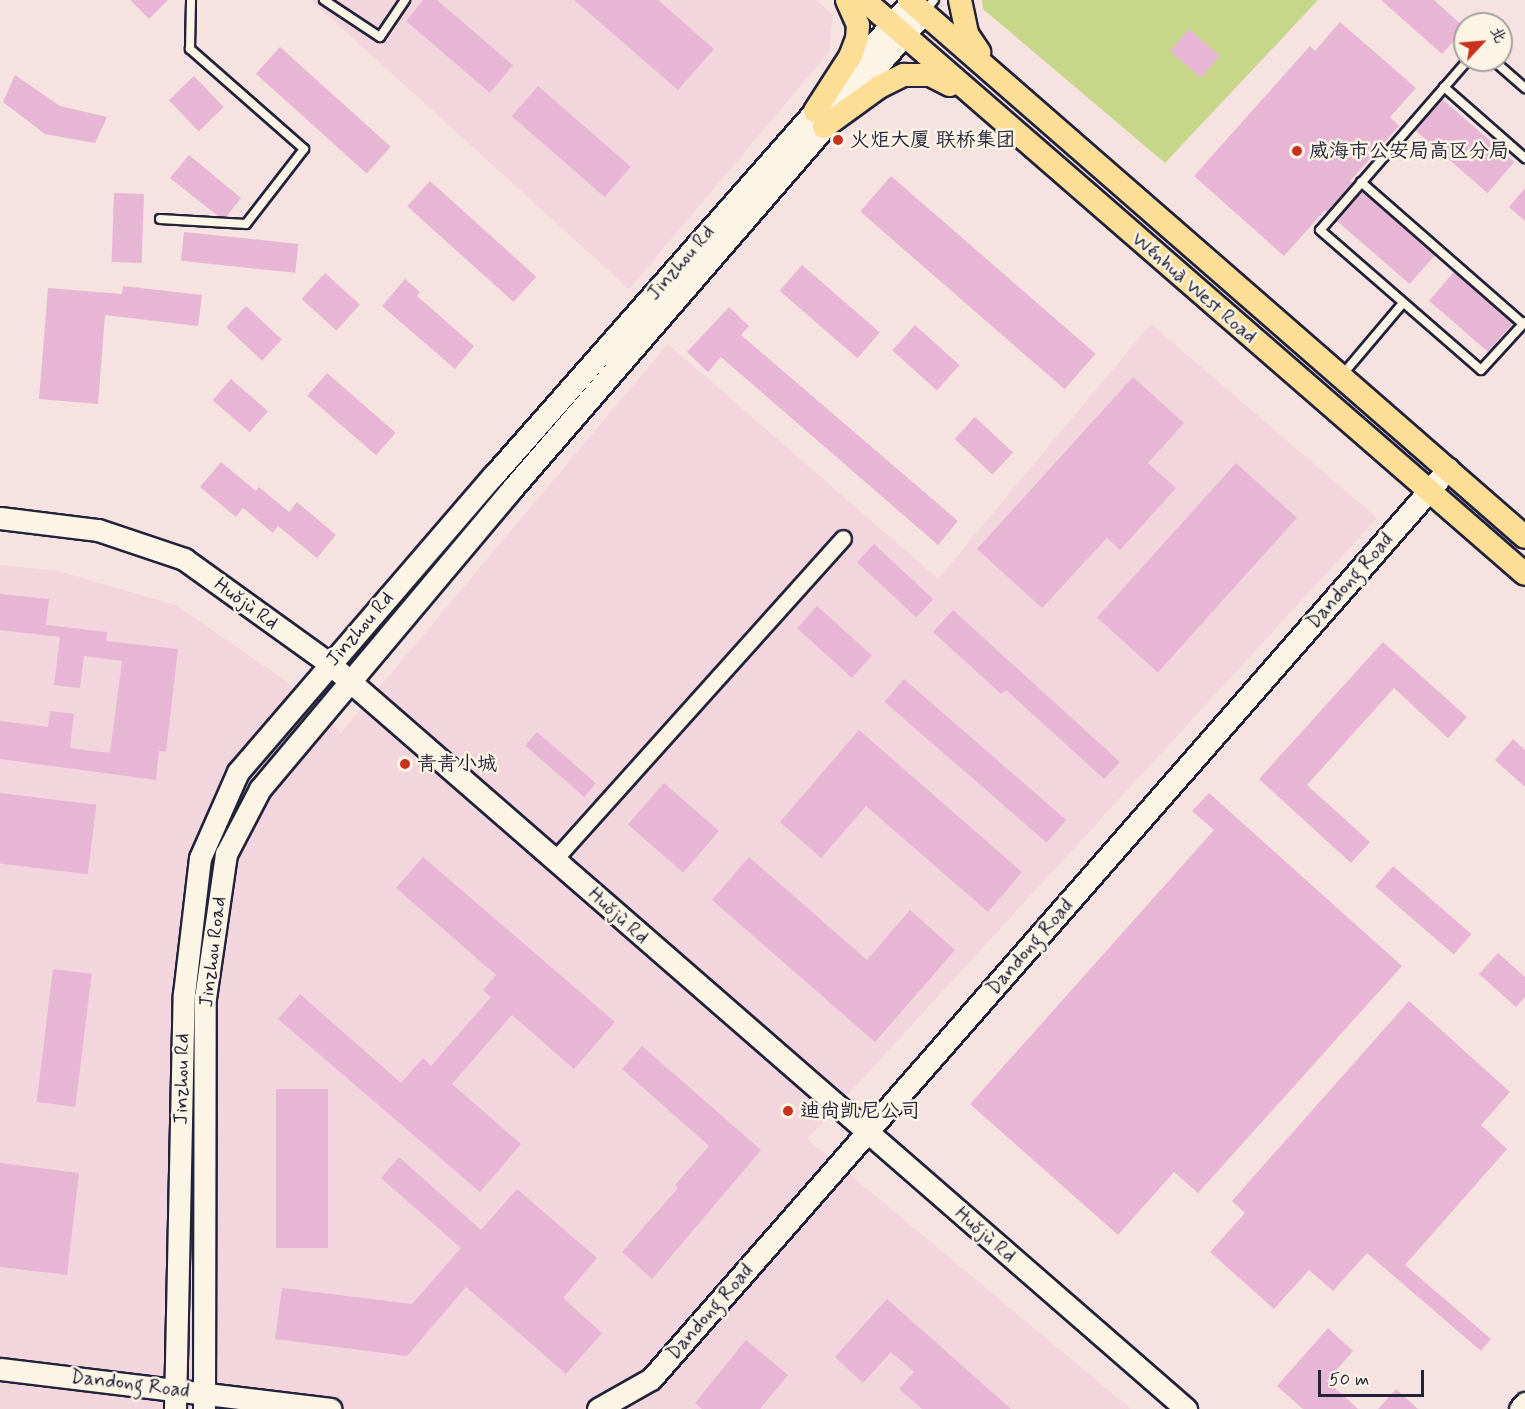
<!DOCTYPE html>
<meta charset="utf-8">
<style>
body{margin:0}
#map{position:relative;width:1525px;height:1409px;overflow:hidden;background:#f6e2e0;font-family:Mynerve,"LXGW WenKai TC",sans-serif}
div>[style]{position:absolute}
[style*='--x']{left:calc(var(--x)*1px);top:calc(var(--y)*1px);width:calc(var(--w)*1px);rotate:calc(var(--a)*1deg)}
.built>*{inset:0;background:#f2d5dd}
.green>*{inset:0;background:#c8d68a}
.building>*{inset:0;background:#e8b6d5;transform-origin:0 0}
.roads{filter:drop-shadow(2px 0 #22223b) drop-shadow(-2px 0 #22223b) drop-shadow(0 2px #22223b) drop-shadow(0 -2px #22223b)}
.lane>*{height:8px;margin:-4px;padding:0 4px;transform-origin:4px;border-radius:4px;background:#fcf5e5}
.street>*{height:15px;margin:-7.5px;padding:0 7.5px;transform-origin:7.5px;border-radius:7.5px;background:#fcf5e5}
.secondary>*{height:21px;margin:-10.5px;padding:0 10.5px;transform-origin:10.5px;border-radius:10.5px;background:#fcf5e5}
.primary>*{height:22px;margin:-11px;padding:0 11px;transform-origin:11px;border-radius:11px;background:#fcde96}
.dots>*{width:16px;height:16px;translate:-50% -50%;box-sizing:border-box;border:3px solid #fcf5e5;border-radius:50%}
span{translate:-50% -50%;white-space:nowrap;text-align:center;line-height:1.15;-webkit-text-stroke:5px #fcf5e5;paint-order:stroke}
.poi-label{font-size:20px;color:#22223b}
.left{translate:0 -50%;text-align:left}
.street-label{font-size:20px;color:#22223b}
.north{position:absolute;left:1453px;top:12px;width:60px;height:60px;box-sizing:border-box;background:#fcf5e5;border:2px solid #a5a1a1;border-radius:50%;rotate:64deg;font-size:16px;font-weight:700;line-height:24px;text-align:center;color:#22223b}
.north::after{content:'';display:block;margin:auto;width:21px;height:27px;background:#c8321e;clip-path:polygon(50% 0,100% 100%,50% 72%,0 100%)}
.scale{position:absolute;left:1318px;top:1370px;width:106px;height:27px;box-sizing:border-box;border:3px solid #22223b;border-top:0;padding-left:8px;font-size:18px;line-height:21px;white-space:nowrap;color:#22223b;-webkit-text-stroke:4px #fcf5e5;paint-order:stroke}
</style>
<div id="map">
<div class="built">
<i style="clip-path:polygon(311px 0,816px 0,833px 15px,829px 52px,629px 289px)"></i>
<i style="clip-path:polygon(1151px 324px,1377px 518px,807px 1139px,1131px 1409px,0 1409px,0 565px,58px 571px,175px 605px,282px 678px,341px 733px,668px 344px,938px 579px)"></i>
</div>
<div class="green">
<i style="clip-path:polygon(982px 0,1318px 0,1165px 163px,983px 9px)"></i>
</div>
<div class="building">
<i style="clip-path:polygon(130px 0,168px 0,149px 19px)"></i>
<i style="clip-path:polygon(423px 0,437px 0,513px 65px,490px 93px,406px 21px)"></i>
<i style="clip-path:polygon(574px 0,658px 0,714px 49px,678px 90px)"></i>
<i style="clip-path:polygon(1381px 0,1434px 0,1465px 28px,1442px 54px)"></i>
<i style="clip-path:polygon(1340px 22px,1416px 88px,1390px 117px,1399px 126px,1350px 181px,1353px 183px,1327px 213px,1325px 210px,1284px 256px,1194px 176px,1310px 46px,1315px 51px)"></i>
<i style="left:1189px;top:29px;width:41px;height:29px;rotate:41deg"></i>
<i style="left:280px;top:47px;width:149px;height:36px;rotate:42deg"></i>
<i style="clip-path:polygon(15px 75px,60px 106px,107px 117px,95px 143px,45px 134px,3px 102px)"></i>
<i style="left:194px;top:76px;width:43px;height:35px;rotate:46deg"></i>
<i style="left:538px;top:86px;width:123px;height:40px;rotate:41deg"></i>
<i style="left:1442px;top:99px;width:96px;height:41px;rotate:41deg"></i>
<i style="clip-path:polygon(189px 155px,241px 198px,226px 217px,218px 216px,170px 178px)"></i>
<i style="left:891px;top:176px;width:271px;height:47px;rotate:41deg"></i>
<i style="left:430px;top:181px;width:143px;height:34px;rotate:42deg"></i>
<i style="clip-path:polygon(1525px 188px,1525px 221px,1509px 207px)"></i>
<i style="left:1362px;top:191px;width:97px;height:39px;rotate:41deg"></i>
<i style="left:114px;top:193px;width:30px;height:69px;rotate:2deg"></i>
<i style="left:184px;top:232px;width:115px;height:29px;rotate:6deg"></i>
<i style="left:802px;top:265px;width:103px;height:34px;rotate:41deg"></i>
<i style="left:1454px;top:272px;width:78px;height:38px;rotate:41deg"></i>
<i style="left:325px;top:273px;width:47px;height:35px;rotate:42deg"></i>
<i style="clip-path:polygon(405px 279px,420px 292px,417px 296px,474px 346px,455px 369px,382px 306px)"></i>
<i style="clip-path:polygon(123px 286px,202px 295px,198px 326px,105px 315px,98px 404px,39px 399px,48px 288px,122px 294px)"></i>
<i style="left:246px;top:306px;width:49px;height:29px;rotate:43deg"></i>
<i style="clip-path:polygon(729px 307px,749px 326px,741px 335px,958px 521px,938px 545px,721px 357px,708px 372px,687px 352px)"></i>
<i style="left:915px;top:325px;width:60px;height:34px;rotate:42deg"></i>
<i style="left:327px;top:373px;width:91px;height:30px;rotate:41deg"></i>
<i style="clip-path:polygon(1133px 377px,1184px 423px,1148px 463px,1176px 488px,1120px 550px,1107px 538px,1042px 608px,977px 549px)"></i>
<i style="left:231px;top:379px;width:49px;height:28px;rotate:41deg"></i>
<i style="left:975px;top:417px;width:52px;height:30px;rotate:43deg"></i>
<i style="clip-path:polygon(221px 462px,256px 491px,259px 487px,289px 512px,297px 502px,336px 535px,317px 558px,278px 526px,273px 533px,243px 508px,236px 517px,200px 487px)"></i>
<i style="left:1236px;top:463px;width:82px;height:208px;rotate:42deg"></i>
<i style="left:874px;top:544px;width:81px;height:25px;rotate:43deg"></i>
<i style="clip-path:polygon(0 594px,49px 599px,46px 625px,107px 632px,106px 641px,178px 649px,166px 752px,159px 751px,156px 780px,0 759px,0 721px,48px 727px,50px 711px,74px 714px,70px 748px,110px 753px,122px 661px,84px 656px,80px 688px,54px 685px,60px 637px,0 630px)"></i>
<i style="left:817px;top:606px;width:74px;height:30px;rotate:42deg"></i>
<i style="clip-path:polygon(953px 610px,1120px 762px,1104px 779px,1006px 690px,1001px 694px,933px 632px)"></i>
<i style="clip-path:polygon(1383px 642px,1467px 717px,1448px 738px,1394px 688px,1307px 785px,1370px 842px,1351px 863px,1259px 779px)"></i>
<i style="left:904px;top:679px;width:215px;height:30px;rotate:41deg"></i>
<i style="clip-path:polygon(859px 730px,1022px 872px,988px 912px,866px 806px,821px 858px,780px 822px)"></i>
<i style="left:537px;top:732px;width:78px;height:18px;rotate:41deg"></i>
<i style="clip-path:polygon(1513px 739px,1525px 750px,1525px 787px,1495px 760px)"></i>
<i style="left:664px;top:783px;width:73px;height:55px;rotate:41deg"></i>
<i style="left:0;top:793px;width:97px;height:70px;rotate:7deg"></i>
<i style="clip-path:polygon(1209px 793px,1402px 966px,1198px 1193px,1174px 1172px,1118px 1235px,970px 1104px,1214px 830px,1192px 811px)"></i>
<i style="clip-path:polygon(423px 857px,615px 1022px,574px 1069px,512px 1015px,452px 1084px,521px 1144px,480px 1192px,278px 1019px,300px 994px,401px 1083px,423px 1058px,431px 1066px,491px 997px,483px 990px,496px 975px,396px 888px)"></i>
<i style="clip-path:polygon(749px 857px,867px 960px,910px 910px,955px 950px,875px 1042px,712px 900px)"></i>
<i style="left:1393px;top:866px;width:104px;height:27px;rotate:41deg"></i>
<i style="clip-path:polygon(1498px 953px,1525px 977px,1525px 997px,1516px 1007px,1479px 974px)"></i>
<i style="left:53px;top:969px;width:39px;height:134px;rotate:7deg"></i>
<i style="clip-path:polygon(1409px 1001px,1510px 1092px,1481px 1125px,1507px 1149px,1405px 1265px,1491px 1339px,1481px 1351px,1367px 1253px,1333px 1291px,1309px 1270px,1274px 1309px,1210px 1252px,1245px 1213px,1232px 1201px)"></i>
<i style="clip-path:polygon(642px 1046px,761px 1150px,652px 1279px,622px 1252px,678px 1188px,675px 1185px,709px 1146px,622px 1069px)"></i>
<i style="left:276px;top:1089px;width:52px;height:159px"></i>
<i style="clip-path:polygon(399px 1157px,481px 1230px,517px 1189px,597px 1258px,563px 1298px,602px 1333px,566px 1374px,466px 1287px,407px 1356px,275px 1339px,282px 1288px,412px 1304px,461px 1248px,381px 1178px)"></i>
<i style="clip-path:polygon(0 1163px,79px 1173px,67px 1275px,0 1267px)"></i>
<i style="clip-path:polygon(887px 1299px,1011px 1409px,922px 1409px,899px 1389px,914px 1372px,891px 1352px,863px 1383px,835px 1357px)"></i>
<i style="clip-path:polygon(1328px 1328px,1353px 1351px,1327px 1381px,1358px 1409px,1303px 1409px,1277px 1386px)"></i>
<i style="clip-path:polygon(746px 1340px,788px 1375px,760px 1409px,702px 1409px,695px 1403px)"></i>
<i style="clip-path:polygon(1396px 1389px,1418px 1409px,1378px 1409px)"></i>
</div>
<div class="roads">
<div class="lane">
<i style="--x:324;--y:0;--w:67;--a:33.5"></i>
<i style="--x:380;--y:37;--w:45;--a:-56"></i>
<i style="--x:925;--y:11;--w:14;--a:-51"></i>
<i style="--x:1468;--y:60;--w:225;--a:131"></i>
<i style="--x:1320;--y:230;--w:213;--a:41"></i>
<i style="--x:1481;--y:370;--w:65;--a:-47.5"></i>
<i style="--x:1493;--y:60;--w:43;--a:41.2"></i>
<i style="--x:1444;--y:87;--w:108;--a:41.2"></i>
<i style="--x:1361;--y:182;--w:215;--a:41.2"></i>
<i style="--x:160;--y:219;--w:86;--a:3.3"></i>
<i style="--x:246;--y:224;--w:95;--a:-52.3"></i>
<i style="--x:304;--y:149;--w:152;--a:-138.7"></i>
<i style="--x:190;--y:49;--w:49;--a:-88.8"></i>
<i style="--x:1343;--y:374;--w:93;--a:-49.8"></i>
</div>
<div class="street">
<i style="--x:555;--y:859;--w:431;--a:-48.1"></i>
</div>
<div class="secondary">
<i style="--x:0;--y:518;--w:99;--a:7"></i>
<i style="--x:98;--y:530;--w:91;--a:18.6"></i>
<i style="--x:184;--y:559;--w:180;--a:35.7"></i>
<i style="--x:330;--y:664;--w:1135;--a:41.03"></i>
<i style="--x:0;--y:1369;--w:333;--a:6.9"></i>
<i style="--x:175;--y:1409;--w:415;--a:-88.8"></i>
<i style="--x:184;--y:994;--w:137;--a:-83.3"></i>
<i style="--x:200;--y:858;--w:94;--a:-66.2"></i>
<i style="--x:238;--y:772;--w:391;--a:-49.3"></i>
<i style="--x:493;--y:476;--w:632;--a:-48.59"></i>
<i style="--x:204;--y:1409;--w:411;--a:-89.9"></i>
<i style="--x:205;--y:998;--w:146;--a:-81.7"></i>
<i style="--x:226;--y:854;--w:73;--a:-62.4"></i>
<i style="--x:260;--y:789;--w:389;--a:-50"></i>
<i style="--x:510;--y:491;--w:633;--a:-49.16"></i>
<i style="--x:598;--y:1409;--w:61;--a:-29.5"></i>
<i style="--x:651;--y:1379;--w:1210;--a:-48.79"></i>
<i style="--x:1520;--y:1409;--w:8;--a:-50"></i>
</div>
<div class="primary">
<i style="--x:864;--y:0;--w:875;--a:40.97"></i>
<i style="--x:909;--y:0;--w:817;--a:41.08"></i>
<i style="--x:960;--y:0;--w:35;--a:78"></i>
<i style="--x:967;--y:34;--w:22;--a:56"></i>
<i style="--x:815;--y:111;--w:64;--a:-57.1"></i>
<i style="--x:850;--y:57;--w:19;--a:-69"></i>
<i style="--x:857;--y:39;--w:14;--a:-86"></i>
<i style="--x:858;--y:25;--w:27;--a:-114"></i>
<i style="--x:824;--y:127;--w:68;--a:-36"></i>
<i style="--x:879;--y:87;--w:28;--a:-26"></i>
<i style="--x:904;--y:75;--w:26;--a:0"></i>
<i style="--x:930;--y:75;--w:22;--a:27"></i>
</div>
</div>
<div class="dots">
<i style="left:838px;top:140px;background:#c8321e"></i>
<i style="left:1297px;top:151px;background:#c8321e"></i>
<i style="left:405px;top:764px;background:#c8321e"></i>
<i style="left:788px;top:1111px;background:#c8321e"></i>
</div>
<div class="poi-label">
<span class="left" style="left:850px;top:140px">火炬大厦 联桥集团</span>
<span class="left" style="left:1309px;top:151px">威海市公安局高区分局</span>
<span class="left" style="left:417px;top:764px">青青小城</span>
<span class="left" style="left:800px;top:1111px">迪尚凯尼公司</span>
</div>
<div class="street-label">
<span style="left:681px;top:263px;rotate:-49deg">Jinzhou Rd</span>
<span style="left:1194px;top:288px;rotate:41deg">Wénhuà West Road</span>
<span style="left:1350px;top:581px;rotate:-49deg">Dandong Road</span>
<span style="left:246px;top:604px;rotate:36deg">Huǒjù Rd</span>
<span style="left:360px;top:629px;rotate:-49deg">Jinzhou Rd</span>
<span style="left:618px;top:916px;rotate:42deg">Huǒjù Rd</span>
<span style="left:1030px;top:947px;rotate:-49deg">Dandong Road</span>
<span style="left:213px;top:952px;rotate:-83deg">Jinzhou Road</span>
<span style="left:182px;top:1079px;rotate:-89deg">Jinzhou Rd</span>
<span style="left:985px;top:1235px;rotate:41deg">Huǒjù Rd</span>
<span style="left:710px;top:1312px;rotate:-49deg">Dandong Road</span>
<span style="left:130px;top:1384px;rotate:7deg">Dandong Road</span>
</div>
<div class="north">北</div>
<div class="scale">50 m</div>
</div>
